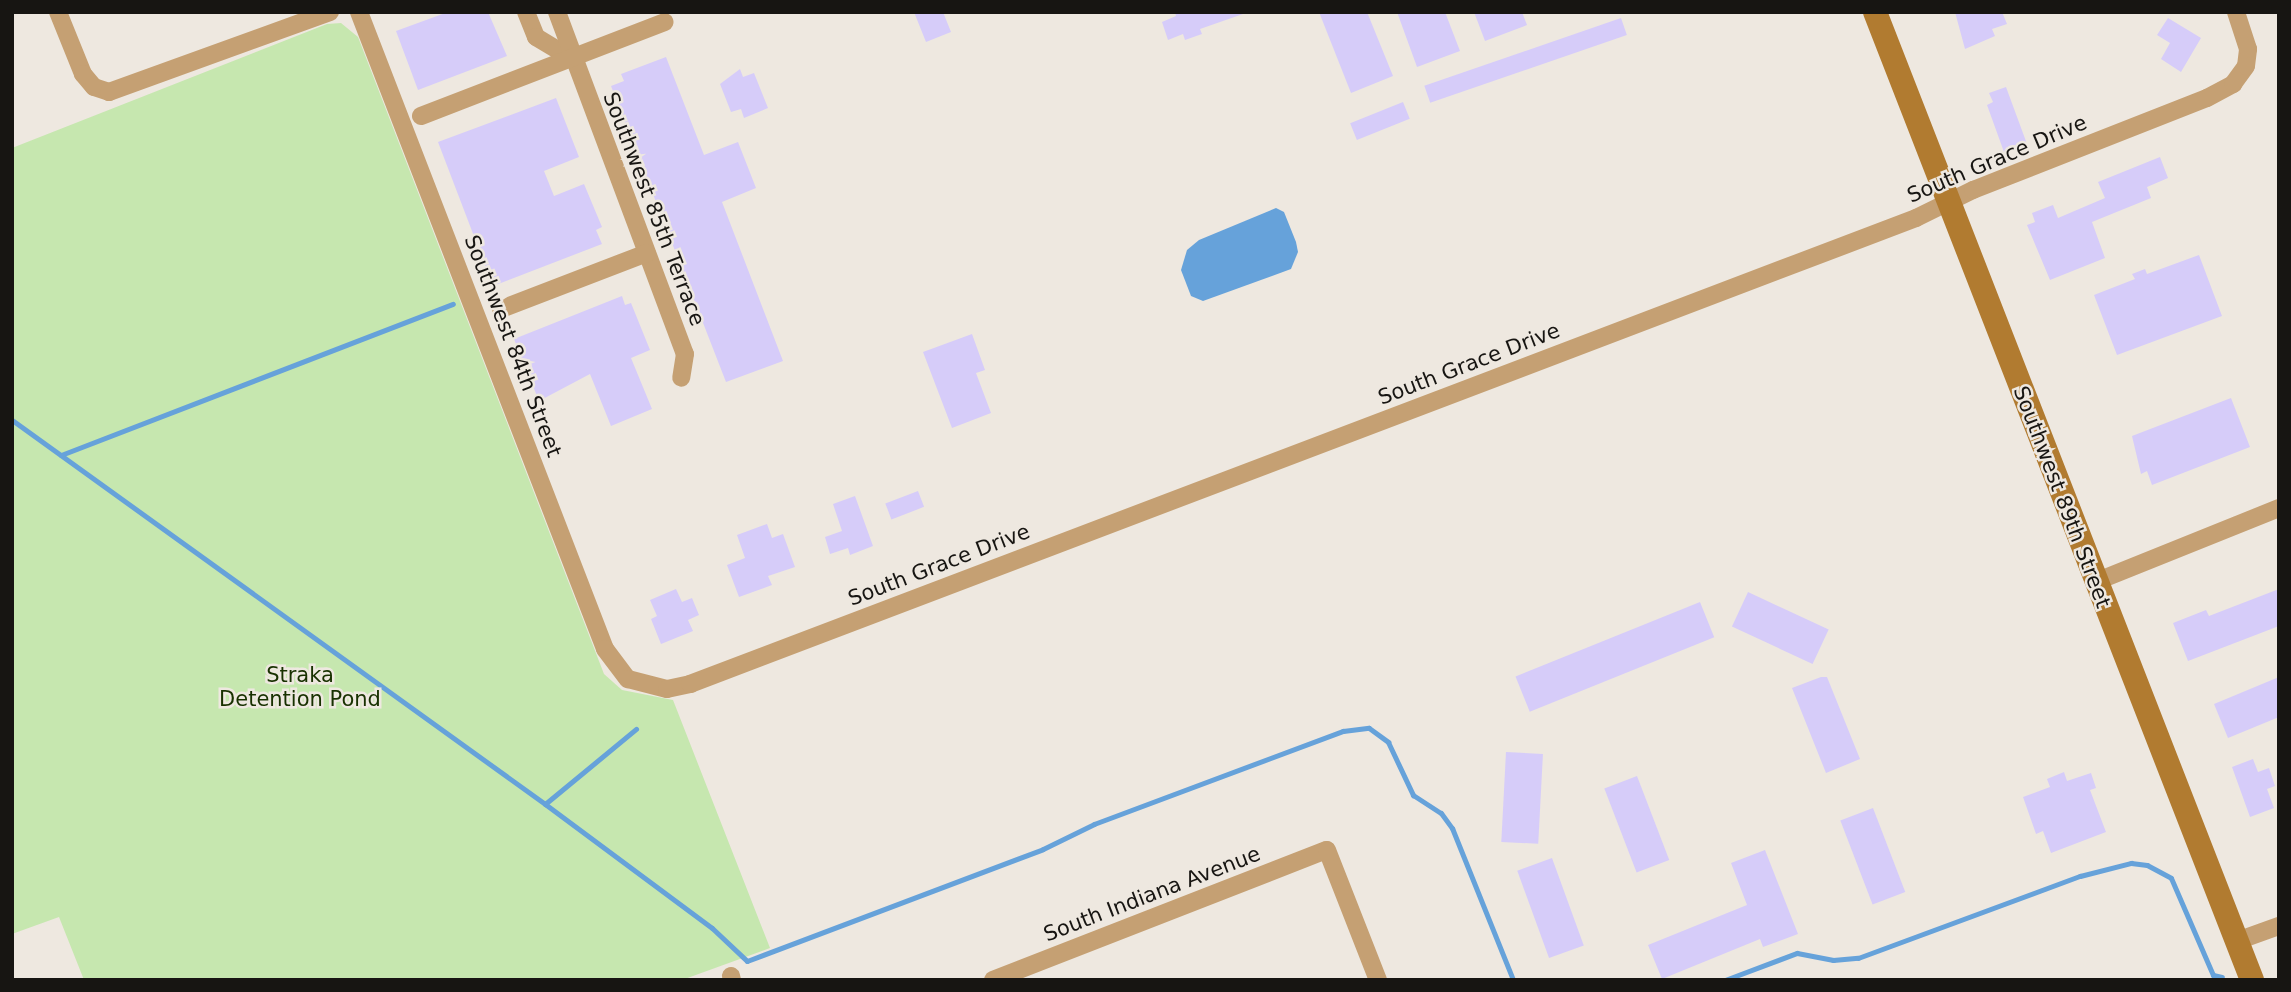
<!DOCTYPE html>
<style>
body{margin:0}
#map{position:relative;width:2291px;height:992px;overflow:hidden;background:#eee8e0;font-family:"DejaVu Sans",sans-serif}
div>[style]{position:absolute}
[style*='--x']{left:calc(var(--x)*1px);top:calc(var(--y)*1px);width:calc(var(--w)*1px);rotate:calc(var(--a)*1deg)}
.green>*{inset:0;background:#c6e7af}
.water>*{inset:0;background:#66a2da}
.stream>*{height:5px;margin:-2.5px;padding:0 2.5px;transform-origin:2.5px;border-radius:2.5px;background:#66a2da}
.building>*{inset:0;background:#d6ccf9;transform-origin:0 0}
.street>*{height:18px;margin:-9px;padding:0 9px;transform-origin:9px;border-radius:9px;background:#c5a073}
.secondary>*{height:24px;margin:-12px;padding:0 12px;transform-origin:12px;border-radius:12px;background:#b17b30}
span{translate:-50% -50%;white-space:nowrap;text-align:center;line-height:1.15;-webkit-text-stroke:5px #eee8e0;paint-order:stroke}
.street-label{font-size:21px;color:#171512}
.park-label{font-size:21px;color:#183100}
.frame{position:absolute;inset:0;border:14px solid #171512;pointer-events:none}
</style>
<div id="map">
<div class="green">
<i style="clip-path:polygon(341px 23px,358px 37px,604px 674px,622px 690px,673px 700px,770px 948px,682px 980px,84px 980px,59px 917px,12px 934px,12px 148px,327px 24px)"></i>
</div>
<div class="water">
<i style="clip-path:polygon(1276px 208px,1284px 212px,1296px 242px,1298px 252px,1291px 269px,1203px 301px,1191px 296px,1181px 270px,1187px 250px,1199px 240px)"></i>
</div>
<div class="stream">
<i style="--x:12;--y:420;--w:657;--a:35.77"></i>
<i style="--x:545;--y:804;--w:208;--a:36.6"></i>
<i style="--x:712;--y:928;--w:48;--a:43.3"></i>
<i style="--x:747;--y:961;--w:316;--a:-20.7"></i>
<i style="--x:1043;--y:849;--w:57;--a:-26.1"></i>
<i style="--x:1094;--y:824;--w:266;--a:-20.5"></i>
<i style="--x:1343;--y:731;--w:26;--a:-7"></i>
<i style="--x:1369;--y:728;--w:24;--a:36"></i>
<i style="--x:1388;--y:742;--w:59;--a:64.7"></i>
<i style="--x:1413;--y:795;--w:33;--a:33"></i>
<i style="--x:1441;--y:813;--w:19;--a:54"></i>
<i style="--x:1452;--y:828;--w:164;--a:68.1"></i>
<i style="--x:61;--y:455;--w:420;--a:-21.1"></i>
<i style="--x:545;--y:804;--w:118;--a:-39.5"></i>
<i style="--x:1725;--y:980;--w:77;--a:-20.6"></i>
<i style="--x:1797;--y:953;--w:37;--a:11"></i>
<i style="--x:1833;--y:960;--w:25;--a:-5"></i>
<i style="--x:1858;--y:958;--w:237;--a:-20.3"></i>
<i style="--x:2080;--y:876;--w:53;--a:-14.3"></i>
<i style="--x:2131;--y:863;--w:16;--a:7"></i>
<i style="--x:2147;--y:865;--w:27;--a:28"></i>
<i style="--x:2171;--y:878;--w:106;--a:66.6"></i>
<i style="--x:2213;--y:975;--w:9;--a:13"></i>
</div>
<div class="building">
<i style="clip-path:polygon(448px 12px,488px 12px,507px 56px,418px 90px,396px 31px)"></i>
<i style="clip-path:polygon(914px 12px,943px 12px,951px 32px,926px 42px)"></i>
<i style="clip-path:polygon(1175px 12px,1242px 12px,1243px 14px,1200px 29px,1202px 34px,1185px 40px,1183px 34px,1168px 40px,1162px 22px,1176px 16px)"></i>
<i style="clip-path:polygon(1319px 12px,1367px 12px,1393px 76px,1351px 93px)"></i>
<i style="clip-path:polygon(1397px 12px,1445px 12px,1460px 51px,1417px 67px)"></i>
<i style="clip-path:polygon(1474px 12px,1522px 12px,1527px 25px,1485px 41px)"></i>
<i style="clip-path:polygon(1955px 12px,2002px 12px,2007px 24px,1992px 29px,1995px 36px,1965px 49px)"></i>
<i style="left:1621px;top:18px;width:18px;height:208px;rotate:71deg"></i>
<i style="clip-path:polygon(2168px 18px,2201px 38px,2181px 72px,2161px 59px,2170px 43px,2157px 35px)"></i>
<i style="clip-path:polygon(666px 57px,704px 155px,738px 142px,756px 188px,722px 202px,783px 361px,726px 382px,611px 86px,624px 81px,621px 74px)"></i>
<i style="clip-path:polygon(740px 69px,743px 77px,754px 73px,768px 108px,744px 118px,741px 109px,731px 112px,720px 84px)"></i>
<i style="clip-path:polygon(2006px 87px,2027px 144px,2004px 152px,1987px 105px,1993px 102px,1989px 93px)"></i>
<i style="clip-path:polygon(556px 98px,579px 157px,544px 171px,554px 196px,584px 184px,602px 227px,596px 230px,602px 244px,493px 286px,438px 142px)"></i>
<i style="left:1403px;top:102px;width:18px;height:57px;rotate:68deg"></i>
<i style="clip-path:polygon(2160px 157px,2168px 178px,2147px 187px,2151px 198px,2092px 222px,2105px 258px,2050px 280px,2027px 225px,2035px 222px,2032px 213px,2053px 205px,2058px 218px,2105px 198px,2098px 182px)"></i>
<i style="clip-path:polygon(2199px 255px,2222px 316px,2117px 355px,2094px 295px,2135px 279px,2132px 274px,2145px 269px,2147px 274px)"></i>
<i style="clip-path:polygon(622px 296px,625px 305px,631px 303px,650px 350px,631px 358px,652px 409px,611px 426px,590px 374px,539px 401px,514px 339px)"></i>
<i style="clip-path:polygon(972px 334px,985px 370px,976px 373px,991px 413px,952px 428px,923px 352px)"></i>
<i style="clip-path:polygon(2231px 398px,2250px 447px,2152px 485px,2147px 471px,2141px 474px,2132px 436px)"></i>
<i style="left:918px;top:491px;width:17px;height:35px;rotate:69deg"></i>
<i style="clip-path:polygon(855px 496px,873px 546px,850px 555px,848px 548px,830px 554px,825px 537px,842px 531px,833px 504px)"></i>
<i style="clip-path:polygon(767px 524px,772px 538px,783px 534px,795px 567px,768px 576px,772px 585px,739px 597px,727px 565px,745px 558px,737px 535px)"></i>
<i style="clip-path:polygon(676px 589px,682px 602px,692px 598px,699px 615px,688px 620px,693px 631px,661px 644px,651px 619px,657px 616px,650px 600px)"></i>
<i style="clip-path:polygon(2279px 589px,2279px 626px,2188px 661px,2173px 623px,2206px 610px,2209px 616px)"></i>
<i style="left:1748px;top:592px;width:89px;height:38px;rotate:25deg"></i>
<i style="left:1700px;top:602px;width:38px;height:199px;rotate:68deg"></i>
<i style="clip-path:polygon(1821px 677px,1827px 677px,1860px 759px,1826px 773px,1792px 688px)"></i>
<i style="clip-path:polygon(2279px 677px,2279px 717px,2228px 738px,2214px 704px)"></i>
<i style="left:1506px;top:752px;width:37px;height:90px;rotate:3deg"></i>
<i style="clip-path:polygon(2253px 759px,2258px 772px,2269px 768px,2275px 786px,2267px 789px,2274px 808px,2250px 817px,2232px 767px)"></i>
<i style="clip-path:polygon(2064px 772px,2067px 781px,2091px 773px,2096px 788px,2090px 790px,2106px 832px,2051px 853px,2043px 831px,2036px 834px,2023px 797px,2050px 787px,2047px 779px)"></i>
<i style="left:1637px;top:776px;width:90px;height:35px;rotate:69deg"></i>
<i style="left:1873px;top:808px;width:90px;height:35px;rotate:69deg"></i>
<i style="clip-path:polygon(1765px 850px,1798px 934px,1763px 947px,1760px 939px,1662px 979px,1648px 945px,1747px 905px,1731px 863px)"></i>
<i style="left:1552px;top:858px;width:93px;height:37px;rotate:70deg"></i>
</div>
<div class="street">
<i style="--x:58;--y:12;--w:67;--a:68"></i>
<i style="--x:83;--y:74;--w:17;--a:50"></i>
<i style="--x:94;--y:87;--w:16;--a:18"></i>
<i style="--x:109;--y:92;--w:235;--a:-19.9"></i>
<i style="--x:359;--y:12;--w:683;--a:68.88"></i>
<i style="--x:605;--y:649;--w:38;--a:53"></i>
<i style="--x:628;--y:679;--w:40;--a:14.4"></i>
<i style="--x:667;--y:689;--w:24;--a:-12"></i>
<i style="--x:690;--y:684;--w:1312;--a:-20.81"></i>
<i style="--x:1916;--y:218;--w:64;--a:-26.2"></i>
<i style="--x:1973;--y:190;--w:251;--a:-21.5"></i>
<i style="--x:2207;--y:98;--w:30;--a:-28"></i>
<i style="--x:2233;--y:84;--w:22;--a:-54"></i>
<i style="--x:2246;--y:66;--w:17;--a:-83"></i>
<i style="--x:2248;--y:49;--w:39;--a:-108"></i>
<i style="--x:526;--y:12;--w:27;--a:68"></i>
<i style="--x:536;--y:37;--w:41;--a:31"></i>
<i style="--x:557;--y:12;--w:365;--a:69.5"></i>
<i style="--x:685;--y:354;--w:24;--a:99"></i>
<i style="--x:421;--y:116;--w:261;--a:-21.1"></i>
<i style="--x:501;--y:309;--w:156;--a:-21"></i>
<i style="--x:2095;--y:582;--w:198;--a:-21.9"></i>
<i style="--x:2237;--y:941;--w:45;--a:-19.7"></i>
<i style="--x:731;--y:976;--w:4;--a:76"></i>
<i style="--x:993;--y:980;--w:358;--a:-21.3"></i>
<i style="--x:1327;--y:850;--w:140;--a:68.6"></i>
</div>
<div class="secondary">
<i style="--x:1875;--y:12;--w:1039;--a:68.72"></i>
</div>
<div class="street-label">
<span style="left:1997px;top:159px;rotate:-23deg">South Grace Drive</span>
<span style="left:654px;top:209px;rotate:69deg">Southwest 85th Terrace</span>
<span style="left:513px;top:346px;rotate:69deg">Southwest 84th Street</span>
<span style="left:1469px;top:364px;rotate:-21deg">South Grace Drive</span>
<span style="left:2062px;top:497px;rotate:69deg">Southwest 89th Street</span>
<span style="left:939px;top:565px;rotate:-21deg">South Grace Drive</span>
<span style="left:1152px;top:894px;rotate:-21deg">South Indiana Avenue</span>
</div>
<div class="park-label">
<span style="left:300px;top:687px">Straka<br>Detention Pond</span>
</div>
<div class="frame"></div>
</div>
